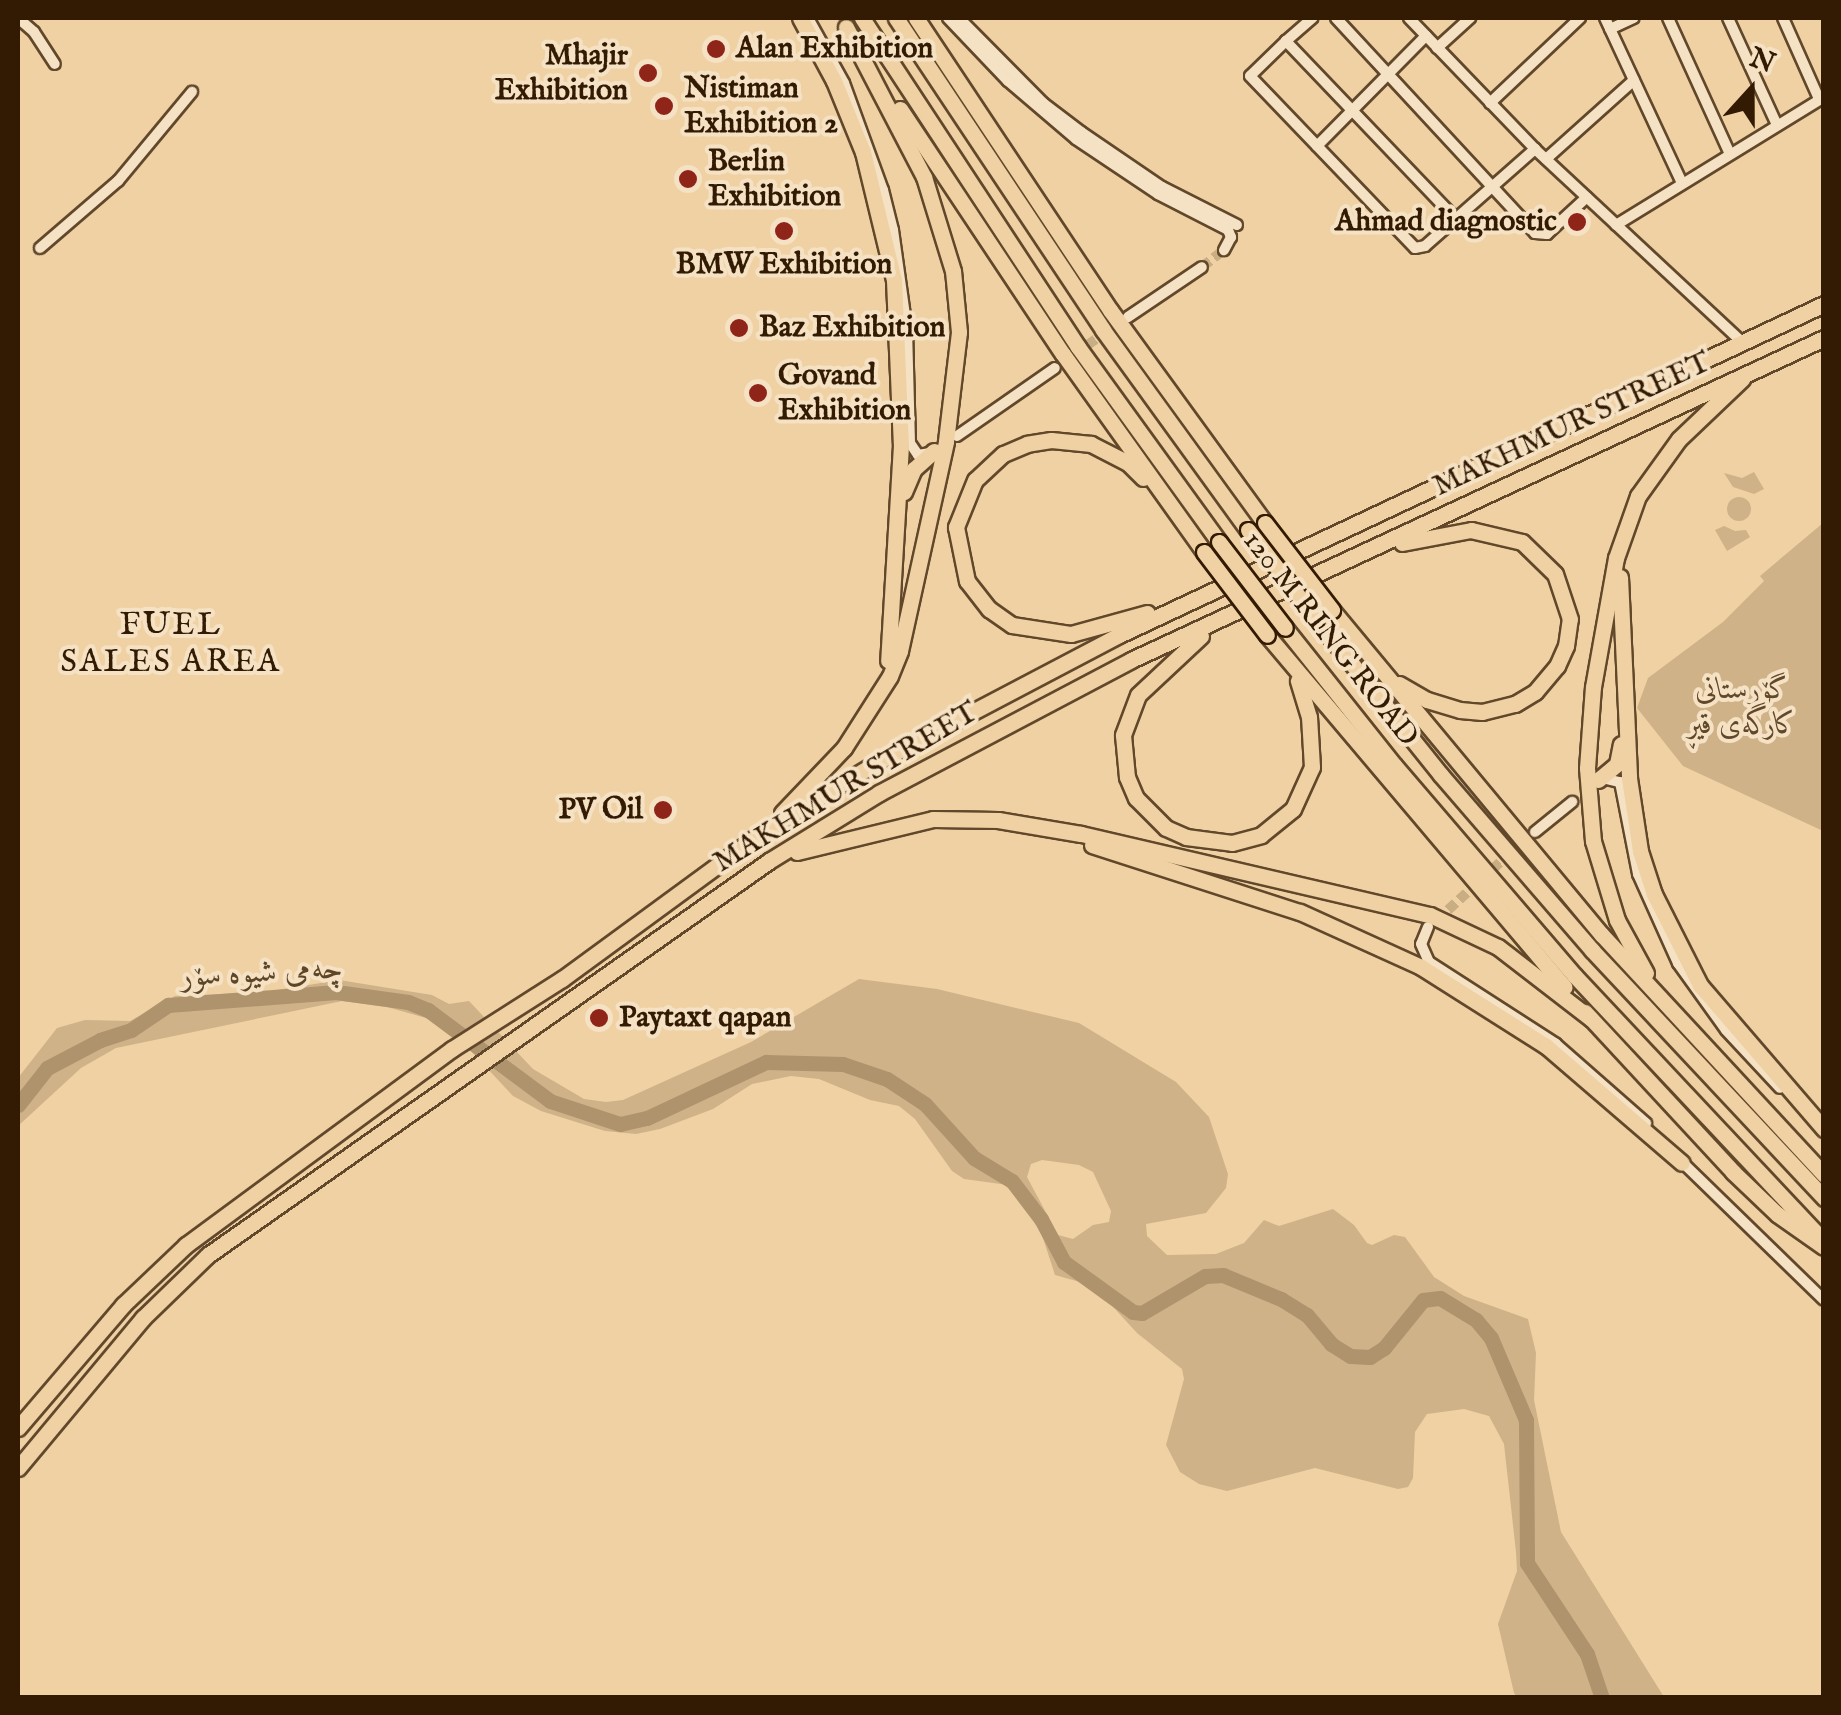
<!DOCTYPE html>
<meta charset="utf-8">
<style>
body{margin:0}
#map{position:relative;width:1841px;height:1715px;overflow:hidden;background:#efd1a3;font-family:"IM FELL English",Amiri,serif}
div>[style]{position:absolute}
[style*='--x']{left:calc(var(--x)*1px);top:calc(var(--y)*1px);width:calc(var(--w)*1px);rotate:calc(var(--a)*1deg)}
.green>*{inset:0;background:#cfb288}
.round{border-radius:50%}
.river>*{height:15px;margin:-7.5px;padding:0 7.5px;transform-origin:7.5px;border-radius:7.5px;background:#af936d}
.minor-tunnel>*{height:10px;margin-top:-5px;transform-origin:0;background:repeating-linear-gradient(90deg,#c9ad83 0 10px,transparent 0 15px)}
.roads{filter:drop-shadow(2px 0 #62482b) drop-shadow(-2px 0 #62482b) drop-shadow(0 2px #62482b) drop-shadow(0 -2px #62482b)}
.minor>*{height:10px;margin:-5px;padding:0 5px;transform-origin:5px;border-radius:5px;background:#f5e1c3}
.highway>*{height:15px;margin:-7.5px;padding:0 7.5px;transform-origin:7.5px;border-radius:7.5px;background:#efd1a3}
.bridges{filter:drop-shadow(2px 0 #331b03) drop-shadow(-2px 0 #331b03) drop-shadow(0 2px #331b03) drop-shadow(0 -2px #331b03)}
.highway-bridge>*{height:15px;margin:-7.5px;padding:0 7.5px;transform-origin:7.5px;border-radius:7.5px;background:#efd1a3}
.dots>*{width:28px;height:28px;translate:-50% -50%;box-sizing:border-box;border:5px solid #f5e1c3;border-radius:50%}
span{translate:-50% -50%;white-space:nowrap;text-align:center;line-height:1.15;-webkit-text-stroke:8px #f5e1c3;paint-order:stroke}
.poi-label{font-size:30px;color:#331b03;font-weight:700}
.left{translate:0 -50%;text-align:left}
.right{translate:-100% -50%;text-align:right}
.street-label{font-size:30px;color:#331b03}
.park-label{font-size:30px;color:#62482b;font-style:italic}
.neighbourhood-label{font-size:32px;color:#331b03;letter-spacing:2.5px}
.water-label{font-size:32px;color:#5e4528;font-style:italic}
.frame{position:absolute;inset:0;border:20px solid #331b03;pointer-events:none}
.north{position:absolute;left:1701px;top:40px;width:100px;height:100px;-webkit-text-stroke:8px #f5e1c3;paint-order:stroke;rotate:21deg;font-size:28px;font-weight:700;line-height:40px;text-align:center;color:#331b03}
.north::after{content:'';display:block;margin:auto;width:35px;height:45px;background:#331b03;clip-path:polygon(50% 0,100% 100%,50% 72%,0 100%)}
</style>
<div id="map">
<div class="green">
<i style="clip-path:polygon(1754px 472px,1764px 489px,1754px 494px,1733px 487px,1724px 473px,1742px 478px)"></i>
<i class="round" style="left:1727px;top:497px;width:24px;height:24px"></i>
<i style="clip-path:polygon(1823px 523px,1823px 831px,1683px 766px,1637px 708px,1648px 678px,1723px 622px,1764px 581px,1760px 576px)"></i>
<i style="clip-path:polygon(1724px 526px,1735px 531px,1746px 530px,1750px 537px,1727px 551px,1715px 530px)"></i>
<i style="clip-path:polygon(evenodd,859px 979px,937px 989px,1079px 1023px,1176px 1082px,1209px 1117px,1228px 1174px,1226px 1188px,1206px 1213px,1146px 1224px,1147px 1236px,1167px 1255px,1216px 1254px,1244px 1243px,1264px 1220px,1279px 1226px,1333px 1209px,1354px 1225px,1367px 1243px,1372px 1245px,1394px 1235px,1405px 1237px,1434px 1277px,1464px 1296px,1528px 1319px,1536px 1353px,1534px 1400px,1561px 1532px,1664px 1697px,1518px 1698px,1514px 1693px,1498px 1624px,1517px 1571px,1516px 1552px,1504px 1444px,1489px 1416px,1464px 1409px,1427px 1414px,1415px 1432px,1413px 1478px,1408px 1487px,1398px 1489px,1315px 1468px,1227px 1491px,1199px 1484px,1180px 1472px,1166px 1445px,1184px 1379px,1182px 1369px,1137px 1333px,1094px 1286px,1055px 1275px,1041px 1232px,1016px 1191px,1008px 1185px,964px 1179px,952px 1171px,915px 1119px,899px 1106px,870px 1100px,819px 1079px,791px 1076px,752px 1084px,713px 1109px,660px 1129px,636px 1134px,605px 1131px,541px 1111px,513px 1096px,470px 1050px,433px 1020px,387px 1007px,342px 1001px,116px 1048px,81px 1068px,18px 1126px,18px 1078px,57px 1028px,85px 1020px,130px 1021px,175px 996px,265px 992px,339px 980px,432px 995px,449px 1004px,469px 1001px,533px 1069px,584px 1099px,606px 1102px,623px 1100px,751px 1042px,859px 979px,1042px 1160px,1079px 1165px,1093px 1172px,1111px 1211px,1109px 1222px,1093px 1225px,1073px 1239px,1058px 1235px,1027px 1177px,1031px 1164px,1042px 1160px)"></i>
</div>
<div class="river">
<i style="--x:18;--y:1105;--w:47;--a:-51.9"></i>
<i style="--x:47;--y:1068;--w:60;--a:-27.8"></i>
<i style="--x:100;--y:1040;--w:33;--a:-18"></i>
<i style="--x:131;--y:1030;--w:45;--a:-34"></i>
<i style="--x:168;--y:1005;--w:169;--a:-4.4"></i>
<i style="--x:336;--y:992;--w:73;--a:7.9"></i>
<i style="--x:408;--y:1002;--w:22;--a:22"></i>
<i style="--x:428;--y:1010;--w:152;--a:36.7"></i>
<i style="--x:550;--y:1101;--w:74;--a:18.2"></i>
<i style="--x:620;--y:1124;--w:28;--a:-13"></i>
<i style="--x:647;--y:1118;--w:132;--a:-25.2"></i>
<i style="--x:766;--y:1062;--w:77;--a:1.5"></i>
<i style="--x:843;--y:1064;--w:46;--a:18.8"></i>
<i style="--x:887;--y:1079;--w:45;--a:33.3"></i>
<i style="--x:925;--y:1104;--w:73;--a:47.8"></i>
<i style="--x:974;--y:1158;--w:44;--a:31.2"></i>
<i style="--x:1012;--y:1181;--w:48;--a:52.7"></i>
<i style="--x:1041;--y:1219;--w:49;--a:61.9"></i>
<i style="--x:1064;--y:1262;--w:85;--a:35.9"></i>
<i style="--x:1133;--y:1312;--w:9;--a:6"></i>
<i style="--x:1142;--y:1313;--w:73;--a:-30.4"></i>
<i style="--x:1205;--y:1276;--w:18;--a:-3"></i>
<i style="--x:1223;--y:1275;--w:63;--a:22.5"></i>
<i style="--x:1281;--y:1299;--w:31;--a:32"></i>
<i style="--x:1307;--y:1315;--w:38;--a:50"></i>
<i style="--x:1331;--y:1344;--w:22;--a:32"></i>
<i style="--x:1350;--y:1356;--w:20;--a:3"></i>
<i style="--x:1370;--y:1357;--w:17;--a:-33"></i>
<i style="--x:1384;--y:1348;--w:62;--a:-50.9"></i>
<i style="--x:1423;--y:1300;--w:17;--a:-7"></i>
<i style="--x:1440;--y:1298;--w:42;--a:31.4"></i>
<i style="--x:1476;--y:1320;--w:23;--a:50"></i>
<i style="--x:1491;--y:1338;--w:89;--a:66.9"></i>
<i style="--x:1526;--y:1420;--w:143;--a:89.6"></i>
<i style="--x:1527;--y:1563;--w:109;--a:56.6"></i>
<i style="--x:1587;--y:1654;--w:46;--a:71.2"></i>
</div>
<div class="minor-tunnel">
<i style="--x:1202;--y:267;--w:28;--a:-38"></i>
<i style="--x:1075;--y:354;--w:43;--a:-35.5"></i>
<i style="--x:1437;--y:920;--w:123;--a:-42.4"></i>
</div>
<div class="roads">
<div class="minor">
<i style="--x:18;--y:18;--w:21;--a:41"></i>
<i style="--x:34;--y:32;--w:38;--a:57"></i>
<i style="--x:808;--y:18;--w:74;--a:61"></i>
<i style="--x:844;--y:83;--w:114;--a:70"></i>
<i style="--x:883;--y:190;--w:41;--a:76"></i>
<i style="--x:893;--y:230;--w:100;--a:82"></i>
<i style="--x:907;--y:329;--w:114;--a:88.5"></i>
<i style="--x:910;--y:443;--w:14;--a:56"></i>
<i style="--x:918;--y:455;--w:11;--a:-10"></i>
<i style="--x:948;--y:18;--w:87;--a:46.4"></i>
<i style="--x:1008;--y:81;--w:89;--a:40.5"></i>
<i style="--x:1076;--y:139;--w:99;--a:33.9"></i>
<i style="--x:1158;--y:194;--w:79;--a:27.2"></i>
<i style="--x:1228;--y:230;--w:8;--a:67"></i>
<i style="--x:1231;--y:237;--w:15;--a:118"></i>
<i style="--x:959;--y:18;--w:120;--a:45.3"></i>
<i style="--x:1043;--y:103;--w:48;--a:37.3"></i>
<i style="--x:1081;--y:132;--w:98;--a:34.2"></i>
<i style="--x:1162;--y:187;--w:84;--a:26.9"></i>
<i style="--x:1336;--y:18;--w:293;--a:47.2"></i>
<i style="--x:1535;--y:233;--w:12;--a:5"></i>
<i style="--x:1547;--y:234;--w:54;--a:-42.8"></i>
<i style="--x:1409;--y:18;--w:182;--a:46.1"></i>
<i style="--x:1535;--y:149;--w:283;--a:43"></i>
<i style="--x:1605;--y:18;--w:182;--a:65"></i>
<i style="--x:1668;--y:18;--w:149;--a:65.5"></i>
<i style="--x:1728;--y:18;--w:118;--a:65.4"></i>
<i style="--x:1783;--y:18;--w:89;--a:66"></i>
<i style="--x:1610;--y:29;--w:26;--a:-25"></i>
<i style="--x:1286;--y:41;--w:35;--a:-41"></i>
<i style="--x:1437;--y:48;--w:45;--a:-42.3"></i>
<i style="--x:1490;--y:103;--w:124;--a:-43.4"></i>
<i style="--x:1317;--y:146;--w:155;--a:-45.3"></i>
<i style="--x:1546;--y:159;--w:118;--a:-41.9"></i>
<i style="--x:1455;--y:218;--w:245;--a:-133.7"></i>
<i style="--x:1286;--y:41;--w:50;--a:135.8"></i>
<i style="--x:1250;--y:76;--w:238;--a:46.2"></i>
<i style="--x:1415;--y:248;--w:10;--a:-11"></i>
<i style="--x:1425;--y:246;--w:147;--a:-41.4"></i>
<i style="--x:1616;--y:225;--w:244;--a:-31.6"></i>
<i style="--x:40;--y:248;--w:103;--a:-40.7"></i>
<i style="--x:118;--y:181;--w:116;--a:-50.3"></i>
<i style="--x:1128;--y:317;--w:89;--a:-34"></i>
<i style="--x:957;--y:436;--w:119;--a:-34.8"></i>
<i style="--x:1602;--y:778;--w:18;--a:13"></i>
<i style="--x:1620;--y:782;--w:94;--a:78.9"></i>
<i style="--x:1638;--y:874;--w:98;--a:65.8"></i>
<i style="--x:1678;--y:963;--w:82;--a:54.4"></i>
<i style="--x:1726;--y:1030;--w:79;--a:47"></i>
<i style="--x:1535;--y:832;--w:48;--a:-39"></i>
<i style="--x:1428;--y:927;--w:18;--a:112"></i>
<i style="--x:1421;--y:944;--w:20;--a:66"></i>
<i style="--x:1429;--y:962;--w:151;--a:32.8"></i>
<i style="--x:1556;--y:1044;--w:120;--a:41.3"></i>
<i style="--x:1681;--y:1161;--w:199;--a:44.2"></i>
</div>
<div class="highway">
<i style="--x:800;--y:18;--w:72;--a:61.6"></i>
<i style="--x:834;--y:81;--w:77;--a:67.8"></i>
<i style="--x:863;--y:152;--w:132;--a:76.4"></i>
<i style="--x:894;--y:280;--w:165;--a:87.6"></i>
<i style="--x:901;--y:445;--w:216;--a:93.4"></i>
<i style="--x:862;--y:18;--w:394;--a:56.7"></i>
<i style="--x:1078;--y:347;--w:241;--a:54.1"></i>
<i style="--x:896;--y:18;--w:374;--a:56.4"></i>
<i style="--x:1103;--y:330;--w:247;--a:54.1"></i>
<i style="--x:916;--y:18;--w:351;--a:56.4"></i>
<i style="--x:1110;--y:310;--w:263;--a:54"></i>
<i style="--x:900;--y:109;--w:294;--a:56.4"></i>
<i style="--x:1063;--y:354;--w:243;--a:54.5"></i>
<i style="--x:1143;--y:478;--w:21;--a:-135"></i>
<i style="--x:1128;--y:463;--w:42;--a:-152.8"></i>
<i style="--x:1091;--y:444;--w:40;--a:-174.3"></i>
<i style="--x:1051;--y:440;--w:24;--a:171"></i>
<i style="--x:1027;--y:444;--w:26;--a:157"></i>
<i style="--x:1003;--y:454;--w:38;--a:137"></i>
<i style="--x:975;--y:480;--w:51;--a:112"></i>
<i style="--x:956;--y:527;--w:55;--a:78.5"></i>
<i style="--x:967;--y:581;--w:36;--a:52"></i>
<i style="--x:989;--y:609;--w:28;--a:35"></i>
<i style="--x:1012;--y:625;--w:60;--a:8.7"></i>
<i style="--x:1071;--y:634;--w:79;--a:-15.4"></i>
<i style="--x:904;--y:492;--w:25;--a:-67"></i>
<i style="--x:914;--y:469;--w:27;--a:-42"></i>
<i style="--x:1620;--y:577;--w:201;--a:87.4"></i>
<i style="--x:1629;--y:778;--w:74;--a:81.4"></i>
<i style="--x:1640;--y:851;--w:45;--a:72"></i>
<i style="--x:1654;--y:894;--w:102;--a:63.2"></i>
<i style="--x:1700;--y:985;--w:190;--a:49.3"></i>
<i style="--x:1332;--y:610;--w:423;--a:50.3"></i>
<i style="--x:1602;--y:935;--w:327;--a:47.2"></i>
<i style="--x:1316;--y:619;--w:200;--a:51.3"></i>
<i style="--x:1441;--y:775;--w:231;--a:49.2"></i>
<i style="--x:1592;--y:950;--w:340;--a:46.9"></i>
<i style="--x:1285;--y:628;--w:175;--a:51.5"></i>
<i style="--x:1394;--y:765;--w:278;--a:49.4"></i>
<i style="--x:1575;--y:976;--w:364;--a:46.8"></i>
<i style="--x:1267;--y:635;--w:461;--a:49.8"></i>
<i style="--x:1201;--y:636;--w:86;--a:136.9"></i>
<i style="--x:1138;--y:695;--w:43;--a:110.6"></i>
<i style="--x:1123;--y:735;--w:42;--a:84.6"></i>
<i style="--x:1127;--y:777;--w:23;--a:67"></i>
<i style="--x:1136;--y:798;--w:42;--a:45"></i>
<i style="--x:1166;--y:828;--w:22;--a:24"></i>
<i style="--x:1186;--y:837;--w:46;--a:7.4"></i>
<i style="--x:1232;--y:843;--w:30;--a:-15"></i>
<i style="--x:1261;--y:835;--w:41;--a:-39.1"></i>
<i style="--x:1293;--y:809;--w:46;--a:-65.7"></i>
<i style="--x:1312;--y:767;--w:50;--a:-93.4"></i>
<i style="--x:1309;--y:717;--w:38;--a:-107"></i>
<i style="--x:1399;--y:684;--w:32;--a:30"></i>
<i style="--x:1427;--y:700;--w:34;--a:17"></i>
<i style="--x:1460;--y:710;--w:22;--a:5"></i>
<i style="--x:1482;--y:712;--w:34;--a:-14"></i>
<i style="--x:1515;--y:704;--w:23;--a:-31"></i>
<i style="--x:1535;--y:692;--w:34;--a:-50"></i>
<i style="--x:1557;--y:666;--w:22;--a:-66"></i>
<i style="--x:1566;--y:646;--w:27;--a:-82"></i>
<i style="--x:1570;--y:619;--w:47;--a:-108.4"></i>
<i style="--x:1555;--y:574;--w:46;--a:-135.9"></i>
<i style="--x:1522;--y:542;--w:52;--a:-166.8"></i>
<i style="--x:1471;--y:530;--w:70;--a:169.3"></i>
<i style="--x:1598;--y:780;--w:25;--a:-40"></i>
<i style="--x:1617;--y:764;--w:20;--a:-79"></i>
<i style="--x:782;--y:813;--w:90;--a:-46.4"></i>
<i style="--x:844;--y:748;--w:85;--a:-57.4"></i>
<i style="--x:890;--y:676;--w:27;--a:-68"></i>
<i style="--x:900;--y:651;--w:215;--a:-77.6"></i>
<i style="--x:946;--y:441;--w:110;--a:-83.2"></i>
<i style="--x:959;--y:332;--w:61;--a:-95.6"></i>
<i style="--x:953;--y:271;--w:98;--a:-107.1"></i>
<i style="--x:924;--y:177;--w:169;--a:-117.5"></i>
<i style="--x:1092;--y:845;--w:219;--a:17.9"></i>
<i style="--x:1300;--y:912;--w:133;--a:24.4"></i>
<i style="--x:1421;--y:967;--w:148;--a:32.3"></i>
<i style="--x:1546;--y:1046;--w:179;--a:40.7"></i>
<i style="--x:797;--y:852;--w:140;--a:-13.6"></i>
<i style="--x:933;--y:819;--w:65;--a:0.9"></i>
<i style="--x:998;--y:820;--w:84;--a:9.6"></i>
<i style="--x:1081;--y:834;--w:358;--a:13.1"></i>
<i style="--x:1430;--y:915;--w:75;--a:25.2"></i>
<i style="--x:1498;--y:947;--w:118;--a:37.7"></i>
<i style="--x:1646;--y:973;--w:60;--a:-118.7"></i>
<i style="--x:1617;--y:920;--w:83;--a:-106.9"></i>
<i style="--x:1593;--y:841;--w:73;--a:-94.7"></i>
<i style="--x:1587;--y:768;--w:81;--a:-85.8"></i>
<i style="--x:1593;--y:687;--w:131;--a:-79.9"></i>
<i style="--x:1616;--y:558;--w:66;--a:-70.5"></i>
<i style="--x:1638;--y:496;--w:70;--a:-54.3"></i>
<i style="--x:1679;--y:439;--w:87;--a:-43.6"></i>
<i style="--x:1585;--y:1012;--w:218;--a:47.2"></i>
<i style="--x:1733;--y:1172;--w:61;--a:43.7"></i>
<i style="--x:1777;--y:1214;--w:57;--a:35.1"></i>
<i style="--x:18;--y:1428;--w:162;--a:-49.5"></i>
<i style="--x:123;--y:1305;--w:87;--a:-43.6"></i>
<i style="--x:186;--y:1245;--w:330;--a:-36.4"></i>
<i style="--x:452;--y:1049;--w:130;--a:-32.5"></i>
<i style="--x:562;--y:979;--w:254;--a:-36.2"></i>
<i style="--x:767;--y:829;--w:133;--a:-31.2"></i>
<i style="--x:881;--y:760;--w:269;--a:-27.7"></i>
<i style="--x:1119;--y:635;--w:779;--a:-25.15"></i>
<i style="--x:18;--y:1468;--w:195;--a:-50.2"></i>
<i style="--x:143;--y:1318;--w:91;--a:-44.1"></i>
<i style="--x:208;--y:1255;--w:686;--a:-35.08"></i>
<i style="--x:769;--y:861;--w:129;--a:-31.7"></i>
<i style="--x:879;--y:793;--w:285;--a:-27.8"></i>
<i style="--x:1131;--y:660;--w:764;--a:-24.92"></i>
</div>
</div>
<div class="bridges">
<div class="highway-bridge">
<i style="--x:1265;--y:523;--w:110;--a:52.4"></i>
<i style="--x:1248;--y:530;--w:112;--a:52.6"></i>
<i style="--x:1219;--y:542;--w:108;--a:52.5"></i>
<i style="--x:1204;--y:552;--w:104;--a:52.8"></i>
</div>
</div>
<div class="dots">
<i style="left:716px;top:49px;background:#8f2418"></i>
<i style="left:648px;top:73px;background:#8f2418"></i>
<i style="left:664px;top:106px;background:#8f2418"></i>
<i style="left:688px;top:179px;background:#8f2418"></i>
<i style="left:1577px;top:222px;background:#8f2418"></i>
<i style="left:784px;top:231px;background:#8f2418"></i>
<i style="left:739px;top:328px;background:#8f2418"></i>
<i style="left:758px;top:393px;background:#8f2418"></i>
<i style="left:663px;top:810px;background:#8f2418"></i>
<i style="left:599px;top:1018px;background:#8f2418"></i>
</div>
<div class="poi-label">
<span class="left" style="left:736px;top:49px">Alan Exhibition</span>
<span class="right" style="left:628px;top:73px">Mhajir<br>Exhibition</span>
<span class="left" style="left:684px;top:106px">Nistiman<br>Exhibition 2</span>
<span class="left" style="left:708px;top:179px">Berlin<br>Exhibition</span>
<span class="right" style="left:1557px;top:222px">Ahmad diagnostic</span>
<span style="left:784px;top:265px">BMW Exhibition</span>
<span class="left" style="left:759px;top:328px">Baz Exhibition</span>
<span class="left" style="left:778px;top:393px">Govand<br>Exhibition</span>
<span class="right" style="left:643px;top:810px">PV Oil</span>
<span class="left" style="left:619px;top:1018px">Paytaxt qapan</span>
</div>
<div class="street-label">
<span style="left:1572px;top:425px;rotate:-25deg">MAKHMUR STREET</span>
<span style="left:1330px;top:639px;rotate:52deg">120 M RING ROAD</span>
<span style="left:846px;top:788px;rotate:-31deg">MAKHMUR STREET</span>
</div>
<div class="park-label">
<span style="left:1743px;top:707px">گۆڕستانی<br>کارگەی قیڕ</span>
</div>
<div class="neighbourhood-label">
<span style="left:171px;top:645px">FUEL<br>SALES AREA</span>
</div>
<div class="water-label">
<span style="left:262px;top:974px;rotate:-3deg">چەمی شیوە سۆر</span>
</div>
<div class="frame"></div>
<div class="north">N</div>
</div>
